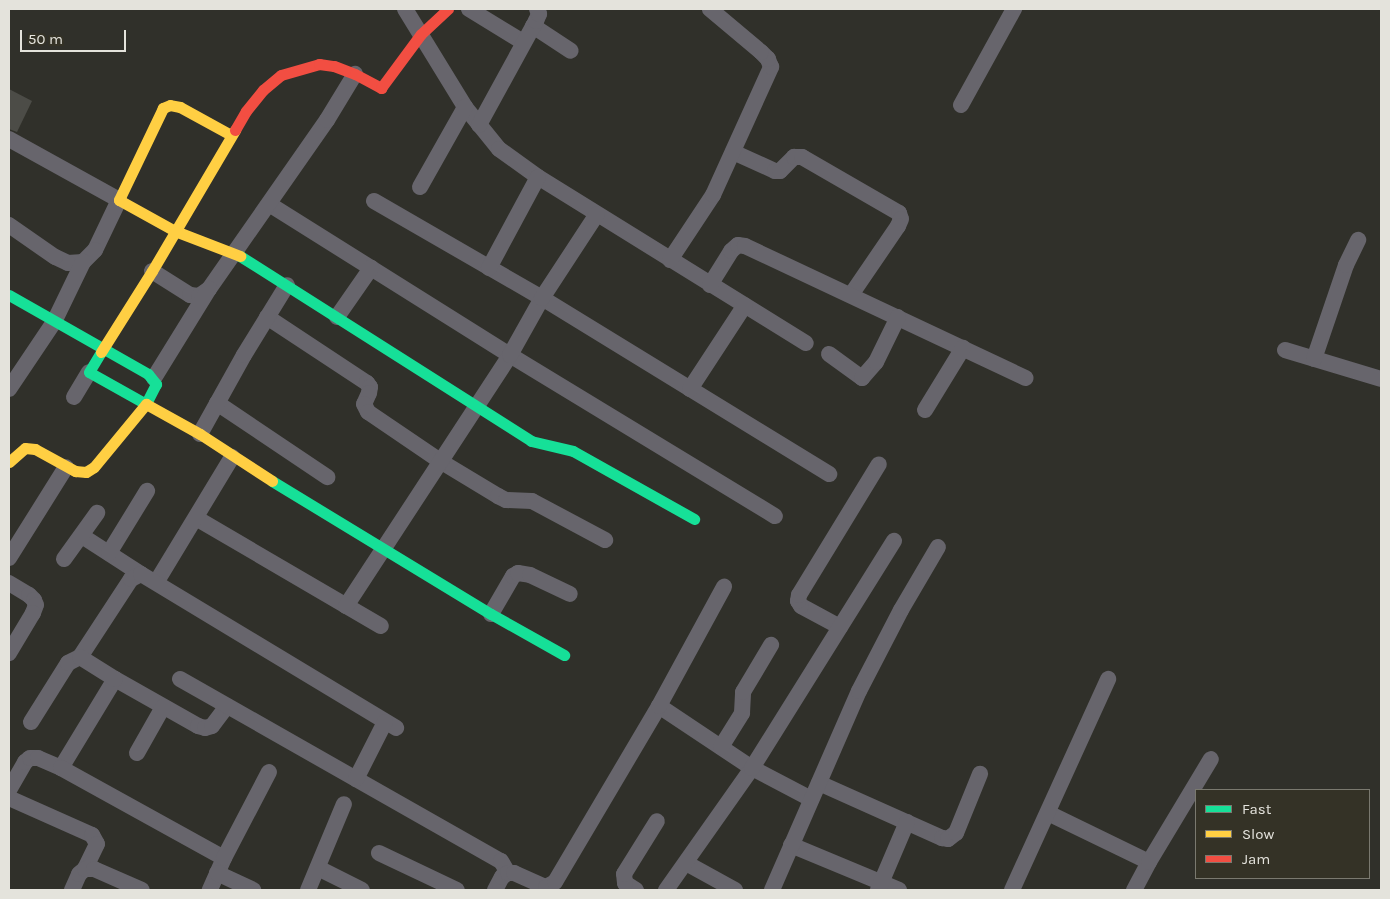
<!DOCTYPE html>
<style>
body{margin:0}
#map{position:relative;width:1390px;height:899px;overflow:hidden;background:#30302a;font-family:Karla,sans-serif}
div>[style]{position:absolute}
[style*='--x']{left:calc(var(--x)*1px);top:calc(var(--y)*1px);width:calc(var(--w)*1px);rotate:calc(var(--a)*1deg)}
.building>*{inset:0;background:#4c4c47}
.street>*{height:16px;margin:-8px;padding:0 8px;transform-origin:8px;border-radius:8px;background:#67656c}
.fast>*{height:11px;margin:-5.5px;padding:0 5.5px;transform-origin:5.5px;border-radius:5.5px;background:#16e098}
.slow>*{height:11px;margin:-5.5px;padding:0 5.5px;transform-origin:5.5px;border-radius:5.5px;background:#ffcf43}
.jam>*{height:11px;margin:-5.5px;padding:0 5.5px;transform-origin:5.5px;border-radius:5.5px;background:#f24e42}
span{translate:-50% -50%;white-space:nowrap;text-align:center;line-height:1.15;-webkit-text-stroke:5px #343226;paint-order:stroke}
.frame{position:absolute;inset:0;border:10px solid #e4e3dc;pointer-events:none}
.legend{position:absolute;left:1195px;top:789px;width:175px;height:90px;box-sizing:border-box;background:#343226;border:1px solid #7a796f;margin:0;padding:6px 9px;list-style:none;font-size:15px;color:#e4e3dc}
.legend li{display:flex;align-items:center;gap:10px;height:25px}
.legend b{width:25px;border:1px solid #7a796f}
.scale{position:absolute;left:20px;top:30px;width:106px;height:22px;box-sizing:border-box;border:2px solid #e4e3dc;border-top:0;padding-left:6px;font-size:15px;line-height:18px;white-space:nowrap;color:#e4e3dc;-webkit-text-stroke:4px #343226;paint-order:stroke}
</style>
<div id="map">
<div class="building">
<i style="clip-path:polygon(9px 89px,32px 101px,17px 132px,9px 129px)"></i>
</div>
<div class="street">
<i style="--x:405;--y:9;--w:115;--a:58.5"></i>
<i style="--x:465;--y:107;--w:54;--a:51"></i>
<i style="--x:499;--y:149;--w:48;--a:35.7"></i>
<i style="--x:538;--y:177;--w:315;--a:31.8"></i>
<i style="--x:469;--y:9;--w:63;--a:31.4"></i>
<i style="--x:533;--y:26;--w:45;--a:33.3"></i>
<i style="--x:961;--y:105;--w:110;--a:-61.1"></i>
<i style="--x:479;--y:125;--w:119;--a:-61.3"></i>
<i style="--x:536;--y:21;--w:8;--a:-67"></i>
<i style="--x:539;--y:14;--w:5;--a:-112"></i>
<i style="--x:9;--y:139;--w:126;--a:29"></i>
<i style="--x:119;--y:200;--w:55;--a:115.6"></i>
<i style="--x:95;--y:250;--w:17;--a:135"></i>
<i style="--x:83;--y:262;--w:15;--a:176"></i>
<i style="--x:68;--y:263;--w:14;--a:-155"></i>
<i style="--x:55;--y:257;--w:56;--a:-145.2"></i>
<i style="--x:733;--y:152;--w:46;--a:24.3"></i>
<i style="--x:775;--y:171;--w:5;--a:0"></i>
<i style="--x:780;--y:171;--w:20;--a:-45"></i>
<i style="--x:794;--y:157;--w:8;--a:0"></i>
<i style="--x:802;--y:157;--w:112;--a:30"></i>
<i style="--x:899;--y:213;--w:6;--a:72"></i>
<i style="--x:901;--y:219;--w:8;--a:113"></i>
<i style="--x:898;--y:226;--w:83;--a:124.3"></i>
<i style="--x:420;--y:187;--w:92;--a:-60.6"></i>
<i style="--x:374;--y:201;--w:194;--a:30"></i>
<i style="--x:542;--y:298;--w:337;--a:31.5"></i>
<i style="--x:269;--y:204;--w:284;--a:32.1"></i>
<i style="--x:510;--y:355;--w:310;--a:31.3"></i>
<i style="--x:670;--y:260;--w:78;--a:-56.5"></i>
<i style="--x:713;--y:195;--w:141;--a:-65.6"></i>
<i style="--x:771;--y:67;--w:9;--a:-111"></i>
<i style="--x:768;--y:59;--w:10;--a:-135"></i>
<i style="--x:761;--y:52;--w:67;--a:-139.9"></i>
<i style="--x:489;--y:268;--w:103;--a:-61.7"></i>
<i style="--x:152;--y:271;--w:45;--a:32.3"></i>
<i style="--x:190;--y:295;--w:9;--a:6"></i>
<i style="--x:199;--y:296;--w:12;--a:-35"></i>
<i style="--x:209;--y:289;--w:206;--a:-55.1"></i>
<i style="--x:327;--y:120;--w:54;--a:-58.7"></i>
<i style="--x:710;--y:285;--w:40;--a:-58"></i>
<i style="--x:731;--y:251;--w:9;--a:-41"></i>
<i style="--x:738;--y:245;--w:7;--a:8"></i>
<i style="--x:745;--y:246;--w:310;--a:25.2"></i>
<i style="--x:267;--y:317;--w:120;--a:33.4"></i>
<i style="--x:367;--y:383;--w:5;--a:53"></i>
<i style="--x:370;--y:387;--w:6;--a:99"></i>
<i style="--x:369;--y:393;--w:12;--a:114"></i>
<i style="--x:364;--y:404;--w:9;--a:63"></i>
<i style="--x:368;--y:412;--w:87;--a:34.2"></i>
<i style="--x:440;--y:461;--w:68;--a:31.1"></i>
<i style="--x:498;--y:496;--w:9;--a:27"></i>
<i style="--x:506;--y:500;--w:26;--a:2"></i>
<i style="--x:532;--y:501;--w:83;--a:28.1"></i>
<i style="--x:337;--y:317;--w:60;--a:-55.2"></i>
<i style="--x:1285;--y:350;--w:100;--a:16.8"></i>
<i style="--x:829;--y:354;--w:41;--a:36"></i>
<i style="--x:862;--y:378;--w:21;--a:-49"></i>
<i style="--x:876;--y:362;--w:50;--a:-63.9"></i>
<i style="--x:1314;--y:359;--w:99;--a:-71.2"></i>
<i style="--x:1346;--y:265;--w:28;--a:-64"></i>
<i style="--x:154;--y:378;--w:105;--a:-58.3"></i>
<i style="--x:9;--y:389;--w:81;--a:-56.1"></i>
<i style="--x:54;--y:322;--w:67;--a:-64.2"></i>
<i style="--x:690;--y:389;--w:100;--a:-56.8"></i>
<i style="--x:74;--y:397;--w:29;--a:-59"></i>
<i style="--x:217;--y:403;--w:133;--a:33.9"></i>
<i style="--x:925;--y:410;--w:73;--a:-58.5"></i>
<i style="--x:200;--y:434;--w:90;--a:-60.9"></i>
<i style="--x:244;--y:355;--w:82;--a:-58.4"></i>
<i style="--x:196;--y:518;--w:214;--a:30.3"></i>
<i style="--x:82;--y:536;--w:70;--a:32.8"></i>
<i style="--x:109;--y:553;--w:73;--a:-58.5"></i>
<i style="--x:9;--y:558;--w:107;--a:-57.9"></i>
<i style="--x:64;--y:559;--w:57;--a:-54.3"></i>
<i style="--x:157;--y:581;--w:145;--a:-58.8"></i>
<i style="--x:9;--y:583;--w:23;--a:31"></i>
<i style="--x:29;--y:595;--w:7;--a:45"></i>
<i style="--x:34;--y:600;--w:5;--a:68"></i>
<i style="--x:36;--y:605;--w:9;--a:111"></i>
<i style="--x:33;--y:613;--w:47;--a:121"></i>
<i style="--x:346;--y:606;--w:300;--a:-56.8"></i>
<i style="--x:510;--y:355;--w:65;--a:-60.7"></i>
<i style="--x:542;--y:298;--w:100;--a:-56.8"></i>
<i style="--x:491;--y:614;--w:44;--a:-59.9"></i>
<i style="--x:513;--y:576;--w:6;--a:-31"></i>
<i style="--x:518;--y:573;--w:12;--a:9"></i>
<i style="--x:530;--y:575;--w:44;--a:25.4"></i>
<i style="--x:840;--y:627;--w:44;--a:-151.7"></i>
<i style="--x:801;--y:606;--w:6;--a:-121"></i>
<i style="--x:798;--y:601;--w:6;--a:-81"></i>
<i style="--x:799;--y:595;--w:153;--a:-58.6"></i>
<i style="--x:115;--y:679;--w:95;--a:29.5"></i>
<i style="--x:198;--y:726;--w:7;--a:16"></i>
<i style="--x:205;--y:728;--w:7;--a:-16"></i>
<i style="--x:212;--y:726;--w:25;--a:-53"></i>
<i style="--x:180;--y:679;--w:369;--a:29.6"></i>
<i style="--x:501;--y:861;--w:14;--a:60"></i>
<i style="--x:659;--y:706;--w:112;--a:33.7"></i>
<i style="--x:752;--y:768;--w:67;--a:27.7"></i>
<i style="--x:31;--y:722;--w:70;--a:-57.9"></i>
<i style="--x:68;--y:663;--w:13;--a:-27"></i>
<i style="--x:80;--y:657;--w:93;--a:-56.8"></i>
<i style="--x:131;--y:579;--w:11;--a:-27"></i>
<i style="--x:141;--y:574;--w:298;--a:31.1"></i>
<i style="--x:721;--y:747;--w:40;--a:-58"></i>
<i style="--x:742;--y:713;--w:21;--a:-87"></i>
<i style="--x:743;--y:692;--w:55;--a:-59.2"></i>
<i style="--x:137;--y:753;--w:53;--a:-60.5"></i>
<i style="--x:61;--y:768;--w:104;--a:-58.8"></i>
<i style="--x:115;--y:679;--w:41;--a:-147.8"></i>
<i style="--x:356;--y:779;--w:64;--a:-63"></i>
<i style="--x:819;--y:783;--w:135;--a:24.1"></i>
<i style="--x:942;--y:838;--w:6;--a:9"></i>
<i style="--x:948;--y:839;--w:10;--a:-37"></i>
<i style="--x:956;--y:833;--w:64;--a:-67.9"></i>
<i style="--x:9;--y:790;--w:32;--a:-60"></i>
<i style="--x:25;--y:762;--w:6;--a:-39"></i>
<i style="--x:30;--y:758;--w:8;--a:0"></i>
<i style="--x:38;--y:758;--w:25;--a:23"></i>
<i style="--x:61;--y:768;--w:186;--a:28.9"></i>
<i style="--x:224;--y:858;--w:35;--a:114"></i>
<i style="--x:9;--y:798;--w:91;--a:24"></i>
<i style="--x:92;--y:835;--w:10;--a:61"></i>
<i style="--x:97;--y:844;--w:28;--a:116"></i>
<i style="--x:1048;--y:813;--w:112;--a:25.9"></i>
<i style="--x:1149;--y:862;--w:32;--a:118"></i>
<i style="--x:791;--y:845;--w:117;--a:22.6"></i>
<i style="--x:379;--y:853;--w:86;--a:25.4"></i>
<i style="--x:224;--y:858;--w:97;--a:-62.4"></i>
<i style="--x:1149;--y:862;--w:120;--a:-59"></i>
<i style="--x:686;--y:863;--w:56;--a:28.9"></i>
<i style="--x:318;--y:868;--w:49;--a:26.6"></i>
<i style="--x:217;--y:873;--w:40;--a:25"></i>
<i style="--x:72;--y:890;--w:17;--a:-66"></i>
<i style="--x:79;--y:874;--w:8;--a:-40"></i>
<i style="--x:85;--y:869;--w:9;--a:0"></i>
<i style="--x:94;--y:869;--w:52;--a:23.6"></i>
<i style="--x:308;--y:890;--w:93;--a:-67.3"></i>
<i style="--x:495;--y:890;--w:15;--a:-62"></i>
<i style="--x:502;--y:877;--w:7;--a:-34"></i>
<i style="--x:508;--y:873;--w:6;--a:0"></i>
<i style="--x:514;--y:873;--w:35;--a:24"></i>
<i style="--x:546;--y:887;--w:10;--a:-29"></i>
<i style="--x:555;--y:882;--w:204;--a:-59.4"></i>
<i style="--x:659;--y:706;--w:136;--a:-61.4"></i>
<i style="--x:636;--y:890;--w:13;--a:-148"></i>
<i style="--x:625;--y:883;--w:9;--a:-96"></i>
<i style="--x:624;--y:874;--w:62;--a:-58.1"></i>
<i style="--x:666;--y:890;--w:149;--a:-54.8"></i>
<i style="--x:752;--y:768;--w:268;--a:-58"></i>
<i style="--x:772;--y:890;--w:217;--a:-66.4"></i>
<i style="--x:859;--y:691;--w:91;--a:-62.6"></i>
<i style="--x:901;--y:610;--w:73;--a:-59.6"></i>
<i style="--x:878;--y:890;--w:74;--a:-66.9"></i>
<i style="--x:1012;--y:890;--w:232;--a:-65.5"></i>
</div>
<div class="fast">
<i style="--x:240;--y:256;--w:345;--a:32.4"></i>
<i style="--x:531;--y:441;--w:43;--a:13.4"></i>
<i style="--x:573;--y:451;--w:139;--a:29.3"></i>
<i style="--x:9;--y:295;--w:160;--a:29.6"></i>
<i style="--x:148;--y:374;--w:13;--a:51"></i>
<i style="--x:156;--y:384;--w:22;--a:117"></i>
<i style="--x:146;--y:404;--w:65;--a:-150.7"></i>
<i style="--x:89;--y:372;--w:23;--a:-59"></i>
<i style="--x:272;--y:481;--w:256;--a:31.3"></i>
<i style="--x:491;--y:614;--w:84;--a:29.3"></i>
</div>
<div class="slow">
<i style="--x:231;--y:135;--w:58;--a:-151.2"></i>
<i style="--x:180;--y:107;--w:10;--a:-169"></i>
<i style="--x:170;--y:105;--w:8;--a:157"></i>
<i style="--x:163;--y:108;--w:102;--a:115.6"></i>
<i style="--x:119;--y:200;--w:64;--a:29"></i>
<i style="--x:175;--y:231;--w:70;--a:21"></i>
<i style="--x:101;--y:352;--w:96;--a:-57.8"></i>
<i style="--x:152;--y:271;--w:164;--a:-59.5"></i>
<i style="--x:9;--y:462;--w:21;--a:-41"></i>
<i style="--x:25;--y:448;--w:10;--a:6"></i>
<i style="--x:35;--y:449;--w:46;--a:28.8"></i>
<i style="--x:75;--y:471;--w:11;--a:5"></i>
<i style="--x:86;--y:472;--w:9;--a:-32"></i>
<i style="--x:94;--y:467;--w:82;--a:-50.5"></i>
<i style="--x:146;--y:404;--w:62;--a:29.1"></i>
<i style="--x:200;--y:434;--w:86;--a:33.1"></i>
</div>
<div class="jam">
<i style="--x:235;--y:130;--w:22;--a:-60"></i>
<i style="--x:246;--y:111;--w:27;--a:-51"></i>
<i style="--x:263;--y:90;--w:23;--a:-40"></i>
<i style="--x:281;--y:75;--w:40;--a:-16"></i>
<i style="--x:319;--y:64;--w:15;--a:8"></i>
<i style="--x:334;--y:66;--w:22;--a:21"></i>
<i style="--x:355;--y:74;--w:30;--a:28"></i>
<i style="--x:381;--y:88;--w:67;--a:-53.5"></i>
<i style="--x:421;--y:34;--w:37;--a:-43"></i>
</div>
<div class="frame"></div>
<ul class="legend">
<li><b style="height:6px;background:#16e098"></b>Fast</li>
<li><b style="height:6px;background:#ffcf43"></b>Slow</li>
<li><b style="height:6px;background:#f24e42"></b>Jam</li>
</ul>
<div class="scale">50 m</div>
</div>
